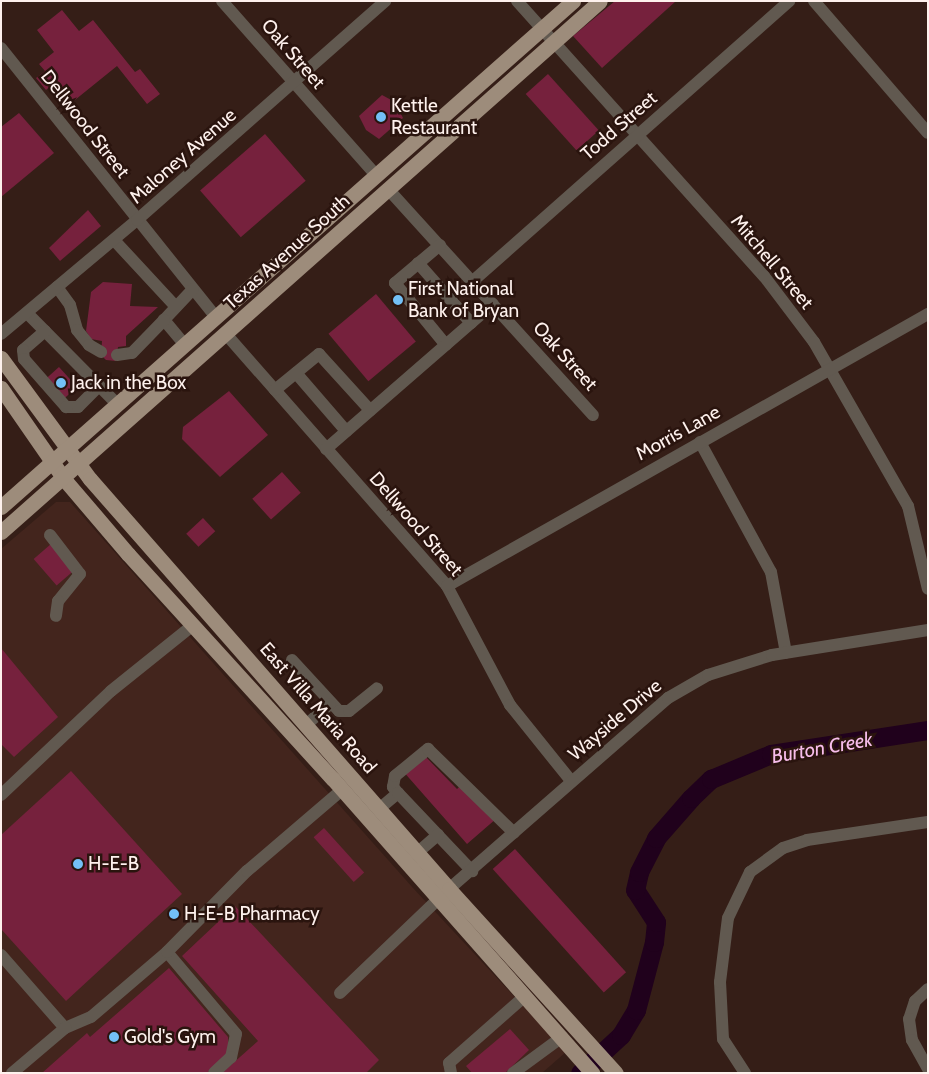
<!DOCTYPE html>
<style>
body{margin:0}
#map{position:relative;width:929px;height:1074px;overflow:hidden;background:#351e17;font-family:Cabin,sans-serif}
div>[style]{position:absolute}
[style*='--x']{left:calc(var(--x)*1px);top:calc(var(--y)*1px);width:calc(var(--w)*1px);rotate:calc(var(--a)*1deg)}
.built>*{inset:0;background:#43251d}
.river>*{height:19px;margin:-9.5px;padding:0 9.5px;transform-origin:9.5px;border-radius:9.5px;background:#20011c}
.building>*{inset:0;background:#76213d;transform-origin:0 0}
.minor>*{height:12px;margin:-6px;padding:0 6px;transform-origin:6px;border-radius:6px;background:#615950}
.major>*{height:15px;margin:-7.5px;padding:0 7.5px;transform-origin:7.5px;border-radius:7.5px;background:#9d8c7b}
.dots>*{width:14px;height:14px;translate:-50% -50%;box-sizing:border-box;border:2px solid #2a140e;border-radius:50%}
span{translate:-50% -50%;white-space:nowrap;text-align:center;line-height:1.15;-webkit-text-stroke:5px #2a140e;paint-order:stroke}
.street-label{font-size:19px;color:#fef1ed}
.poi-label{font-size:19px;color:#fef1ed}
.left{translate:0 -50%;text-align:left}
.water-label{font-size:20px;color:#f7bdeb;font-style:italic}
.frame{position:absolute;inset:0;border:2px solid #fef1ed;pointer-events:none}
</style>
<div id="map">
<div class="built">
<i style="clip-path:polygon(56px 502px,70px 502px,413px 888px,566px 1052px,542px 1073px,1px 1073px,1px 549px)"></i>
</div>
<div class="river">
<i style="--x:580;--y:1073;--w:56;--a:-42.8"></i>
<i style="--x:621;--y:1035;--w:29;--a:-59"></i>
<i style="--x:636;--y:1010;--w:70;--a:-75.2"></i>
<i style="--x:654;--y:942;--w:20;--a:-84"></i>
<i style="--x:656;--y:922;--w:38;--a:-123"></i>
<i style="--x:635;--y:890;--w:18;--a:-77"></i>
<i style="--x:639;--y:872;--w:38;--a:-63"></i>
<i style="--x:656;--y:838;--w:53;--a:-48.8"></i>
<i style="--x:691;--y:798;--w:28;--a:-44"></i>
<i style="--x:711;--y:779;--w:65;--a:-22.6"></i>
<i style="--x:771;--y:754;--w:159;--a:-8.7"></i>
</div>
<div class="building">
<i style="clip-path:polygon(615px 1px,676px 1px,602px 68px,573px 36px)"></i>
<i style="clip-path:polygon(62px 10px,79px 31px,93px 20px,135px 72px,140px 69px,160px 94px,147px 104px,117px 66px,70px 104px,54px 83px,46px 90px,36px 78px,45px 71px,39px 64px,54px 52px,37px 30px)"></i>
<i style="left:548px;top:74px;width:76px;height:30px;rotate:48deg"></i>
<i style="clip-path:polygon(382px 95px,395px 102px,403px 118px,379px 139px,366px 130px,359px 116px)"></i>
<i style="clip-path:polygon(19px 113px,54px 153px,1px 197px,1px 127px)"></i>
<i style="left:265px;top:134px;width:62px;height:86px;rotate:49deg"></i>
<i style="clip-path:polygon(88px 210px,101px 226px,60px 261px,49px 248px)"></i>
<i style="clip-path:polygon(103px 282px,132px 284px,130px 306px,158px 307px,126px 336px,126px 346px,118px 347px,116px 361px,106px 360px,101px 355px,102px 341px,91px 339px,86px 331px,91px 292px)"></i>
<i style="left:376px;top:294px;width:62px;height:62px;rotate:50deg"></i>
<i style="left:59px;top:367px;width:27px;height:18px;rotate:48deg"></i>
<i style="clip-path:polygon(229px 391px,268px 435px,220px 477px,182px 439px,183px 427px)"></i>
<i style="left:282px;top:472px;width:28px;height:40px;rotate:48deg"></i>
<i style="left:203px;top:518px;width:18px;height:23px;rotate:47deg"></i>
<i style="left:51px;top:544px;width:35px;height:23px;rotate:49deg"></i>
<i style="clip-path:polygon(1px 648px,58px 717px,14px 757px,1px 744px)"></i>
<i style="clip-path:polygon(423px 754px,457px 789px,464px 782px,497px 818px,467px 844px,402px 770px)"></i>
<i style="clip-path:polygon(71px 771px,182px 894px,66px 1001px,1px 929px,1px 835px)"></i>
<i style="left:324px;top:828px;width:60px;height:14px;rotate:48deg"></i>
<i style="left:515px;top:849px;width:166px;height:30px;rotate:48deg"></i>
<i style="clip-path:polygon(235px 906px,379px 1060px,366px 1073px,222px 1073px,258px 1041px,182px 956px)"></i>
<i style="clip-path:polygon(169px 968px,228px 1037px,228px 1054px,207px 1073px,42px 1073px,87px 1033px,90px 1037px)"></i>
<i style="clip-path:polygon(510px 1029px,529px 1050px,505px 1073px,472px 1073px,466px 1066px)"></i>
</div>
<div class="minor">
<i style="--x:222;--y:1;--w:234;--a:48.5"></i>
<i style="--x:517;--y:1;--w:370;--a:48.1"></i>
<i style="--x:764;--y:276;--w:83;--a:52.9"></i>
<i style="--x:814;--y:342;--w:189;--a:60.2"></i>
<i style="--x:908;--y:506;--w:85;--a:76.5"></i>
<i style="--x:814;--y:1;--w:174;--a:49.2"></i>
<i style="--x:1;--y:48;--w:344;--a:51.4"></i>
<i style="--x:388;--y:189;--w:305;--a:47.8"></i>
<i style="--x:114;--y:240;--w:91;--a:47.2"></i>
<i style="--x:440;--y:245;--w:59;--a:139.8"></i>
<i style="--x:395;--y:283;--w:80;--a:50.6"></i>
<i style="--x:418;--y:263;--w:80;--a:48.5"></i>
<i style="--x:474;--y:280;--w:421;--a:-41.5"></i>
<i style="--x:57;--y:287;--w:22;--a:54"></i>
<i style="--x:70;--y:305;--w:26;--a:74"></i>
<i style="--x:77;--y:330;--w:19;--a:51"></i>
<i style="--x:89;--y:345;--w:14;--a:30"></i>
<i style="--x:27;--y:313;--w:127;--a:45.3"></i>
<i style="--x:45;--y:331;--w:29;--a:139"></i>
<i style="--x:23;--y:350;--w:9;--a:84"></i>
<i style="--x:24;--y:359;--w:64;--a:48.8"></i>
<i style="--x:66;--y:407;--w:12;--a:0"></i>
<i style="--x:78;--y:407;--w:30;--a:-45"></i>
<i style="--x:225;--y:333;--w:337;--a:48.7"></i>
<i style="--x:447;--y:586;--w:135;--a:62.1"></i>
<i style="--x:510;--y:705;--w:97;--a:51.2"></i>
<i style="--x:1;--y:334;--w:177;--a:-40"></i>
<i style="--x:137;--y:220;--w:331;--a:-41.4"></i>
<i style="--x:185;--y:345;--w:33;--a:-130"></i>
<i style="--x:164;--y:320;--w:42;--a:-46.9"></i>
<i style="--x:117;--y:355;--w:15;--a:-8"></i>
<i style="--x:132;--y:353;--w:46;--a:-45.9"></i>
<i style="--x:296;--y:373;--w:77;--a:49.2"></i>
<i style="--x:275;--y:390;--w:57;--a:-39.3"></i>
<i style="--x:319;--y:354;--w:76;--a:47.7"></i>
<i style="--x:700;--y:442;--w:148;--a:61.4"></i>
<i style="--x:771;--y:572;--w:82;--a:79.5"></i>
<i style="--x:326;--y:449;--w:221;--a:-41"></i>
<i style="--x:50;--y:535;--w:49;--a:52.4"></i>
<i style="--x:80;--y:574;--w:35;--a:129"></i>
<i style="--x:58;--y:601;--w:15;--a:98"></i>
<i style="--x:447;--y:586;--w:553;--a:-29.49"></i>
<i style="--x:292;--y:660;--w:69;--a:47.3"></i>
<i style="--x:339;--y:711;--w:10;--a:0"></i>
<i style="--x:349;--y:711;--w:36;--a:-39"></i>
<i style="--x:307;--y:724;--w:30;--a:-41"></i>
<i style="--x:398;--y:793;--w:8;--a:-130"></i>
<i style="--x:393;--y:787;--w:11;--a:-80"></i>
<i style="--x:395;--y:776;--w:43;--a:-39.3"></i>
<i style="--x:428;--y:749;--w:120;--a:44.3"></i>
<i style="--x:1;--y:795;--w:151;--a:-43.4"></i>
<i style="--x:111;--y:691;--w:105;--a:-38.8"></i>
<i style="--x:379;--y:809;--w:25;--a:-40"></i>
<i style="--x:398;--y:793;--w:108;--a:46.5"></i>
<i style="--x:417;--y:853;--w:28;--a:-41"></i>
<i style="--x:167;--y:952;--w:107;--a:49.9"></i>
<i style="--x:236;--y:1034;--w:24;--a:102"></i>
<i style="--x:231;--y:1057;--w:23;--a:137"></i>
<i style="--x:1;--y:955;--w:97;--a:48.8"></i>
<i style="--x:65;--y:1028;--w:28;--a:-23"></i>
<i style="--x:91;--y:1017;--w:100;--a:-40.5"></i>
<i style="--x:167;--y:952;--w:114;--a:-45.4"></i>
<i style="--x:247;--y:871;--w:126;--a:-40.5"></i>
<i style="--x:928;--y:989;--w:18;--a:137"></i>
<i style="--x:915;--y:1001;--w:19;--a:108"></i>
<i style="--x:909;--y:1019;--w:21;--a:82"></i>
<i style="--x:912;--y:1040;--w:33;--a:61"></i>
<i style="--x:340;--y:993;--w:151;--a:-43.7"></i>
<i style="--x:449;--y:889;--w:291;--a:-41.1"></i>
<i style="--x:668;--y:698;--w:46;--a:-29.9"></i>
<i style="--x:708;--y:675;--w:67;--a:-17.4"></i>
<i style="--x:772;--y:655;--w:158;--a:-9.1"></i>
<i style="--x:12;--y:1073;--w:70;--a:-40.3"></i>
<i style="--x:451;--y:1073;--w:10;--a:-101"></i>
<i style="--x:449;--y:1063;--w:101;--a:-41.4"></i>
<i style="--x:513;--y:1073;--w:61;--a:-36.3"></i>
<i style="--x:745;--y:1073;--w:40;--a:-122.9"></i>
<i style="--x:723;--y:1039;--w:57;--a:-93"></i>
<i style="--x:720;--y:982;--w:64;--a:-82.9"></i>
<i style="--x:728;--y:918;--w:51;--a:-64.4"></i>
<i style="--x:750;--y:872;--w:41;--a:-36"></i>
<i style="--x:783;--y:848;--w:25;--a:-18"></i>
<i style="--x:807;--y:840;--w:122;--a:-8.5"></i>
</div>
<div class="major">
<i style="--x:1;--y:358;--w:150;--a:53.7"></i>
<i style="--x:90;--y:479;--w:545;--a:48.79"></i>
<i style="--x:449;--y:889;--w:248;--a:47.8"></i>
<i style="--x:1;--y:388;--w:111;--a:55.3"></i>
<i style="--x:64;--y:479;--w:99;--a:49.5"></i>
<i style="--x:128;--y:554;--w:304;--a:47.7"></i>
<i style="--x:333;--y:779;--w:392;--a:48.6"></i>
<i style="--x:1;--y:507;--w:764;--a:-41.5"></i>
<i style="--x:1;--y:532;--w:800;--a:-41.56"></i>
</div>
<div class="dots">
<i style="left:381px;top:117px;background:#73c0f6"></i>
<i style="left:398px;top:300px;background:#73c0f6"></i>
<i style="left:61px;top:383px;background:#73c0f6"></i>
<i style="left:78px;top:864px;background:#73c0f6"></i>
<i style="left:174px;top:914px;background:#73c0f6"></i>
<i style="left:114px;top:1037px;background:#73c0f6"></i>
</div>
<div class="street-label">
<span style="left:293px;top:54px;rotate:49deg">Oak Street</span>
<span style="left:85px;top:124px;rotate:52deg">Dellwood Street</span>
<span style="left:619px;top:126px;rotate:-41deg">Todd Street</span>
<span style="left:183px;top:156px;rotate:-41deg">Maloney Avenue</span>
<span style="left:287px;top:252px;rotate:-42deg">Texas Avenue South</span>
<span style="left:772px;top:262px;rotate:50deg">Mitchell Street</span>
<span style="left:565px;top:356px;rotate:48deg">Oak Street</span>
<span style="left:678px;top:433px;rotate:-29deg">Morris Lane</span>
<span style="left:416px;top:524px;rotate:49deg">Dellwood Street</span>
<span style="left:318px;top:708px;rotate:49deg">East Villa Maria Road</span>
<span style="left:615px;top:720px;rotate:-40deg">Wayside Drive</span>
</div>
<div class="poi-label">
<span class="left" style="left:391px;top:117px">Kettle<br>Restaurant</span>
<span class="left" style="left:408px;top:300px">First National<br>Bank of Bryan</span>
<span class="left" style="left:71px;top:383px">Jack in the Box</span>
<span class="left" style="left:88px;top:864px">H-E-B</span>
<span class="left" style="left:184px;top:914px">H-E-B Pharmacy</span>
<span class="left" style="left:124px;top:1037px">Gold's Gym</span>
</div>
<div class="water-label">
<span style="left:822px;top:748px;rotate:-10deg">Burton Creek</span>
</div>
<div class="frame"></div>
</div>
